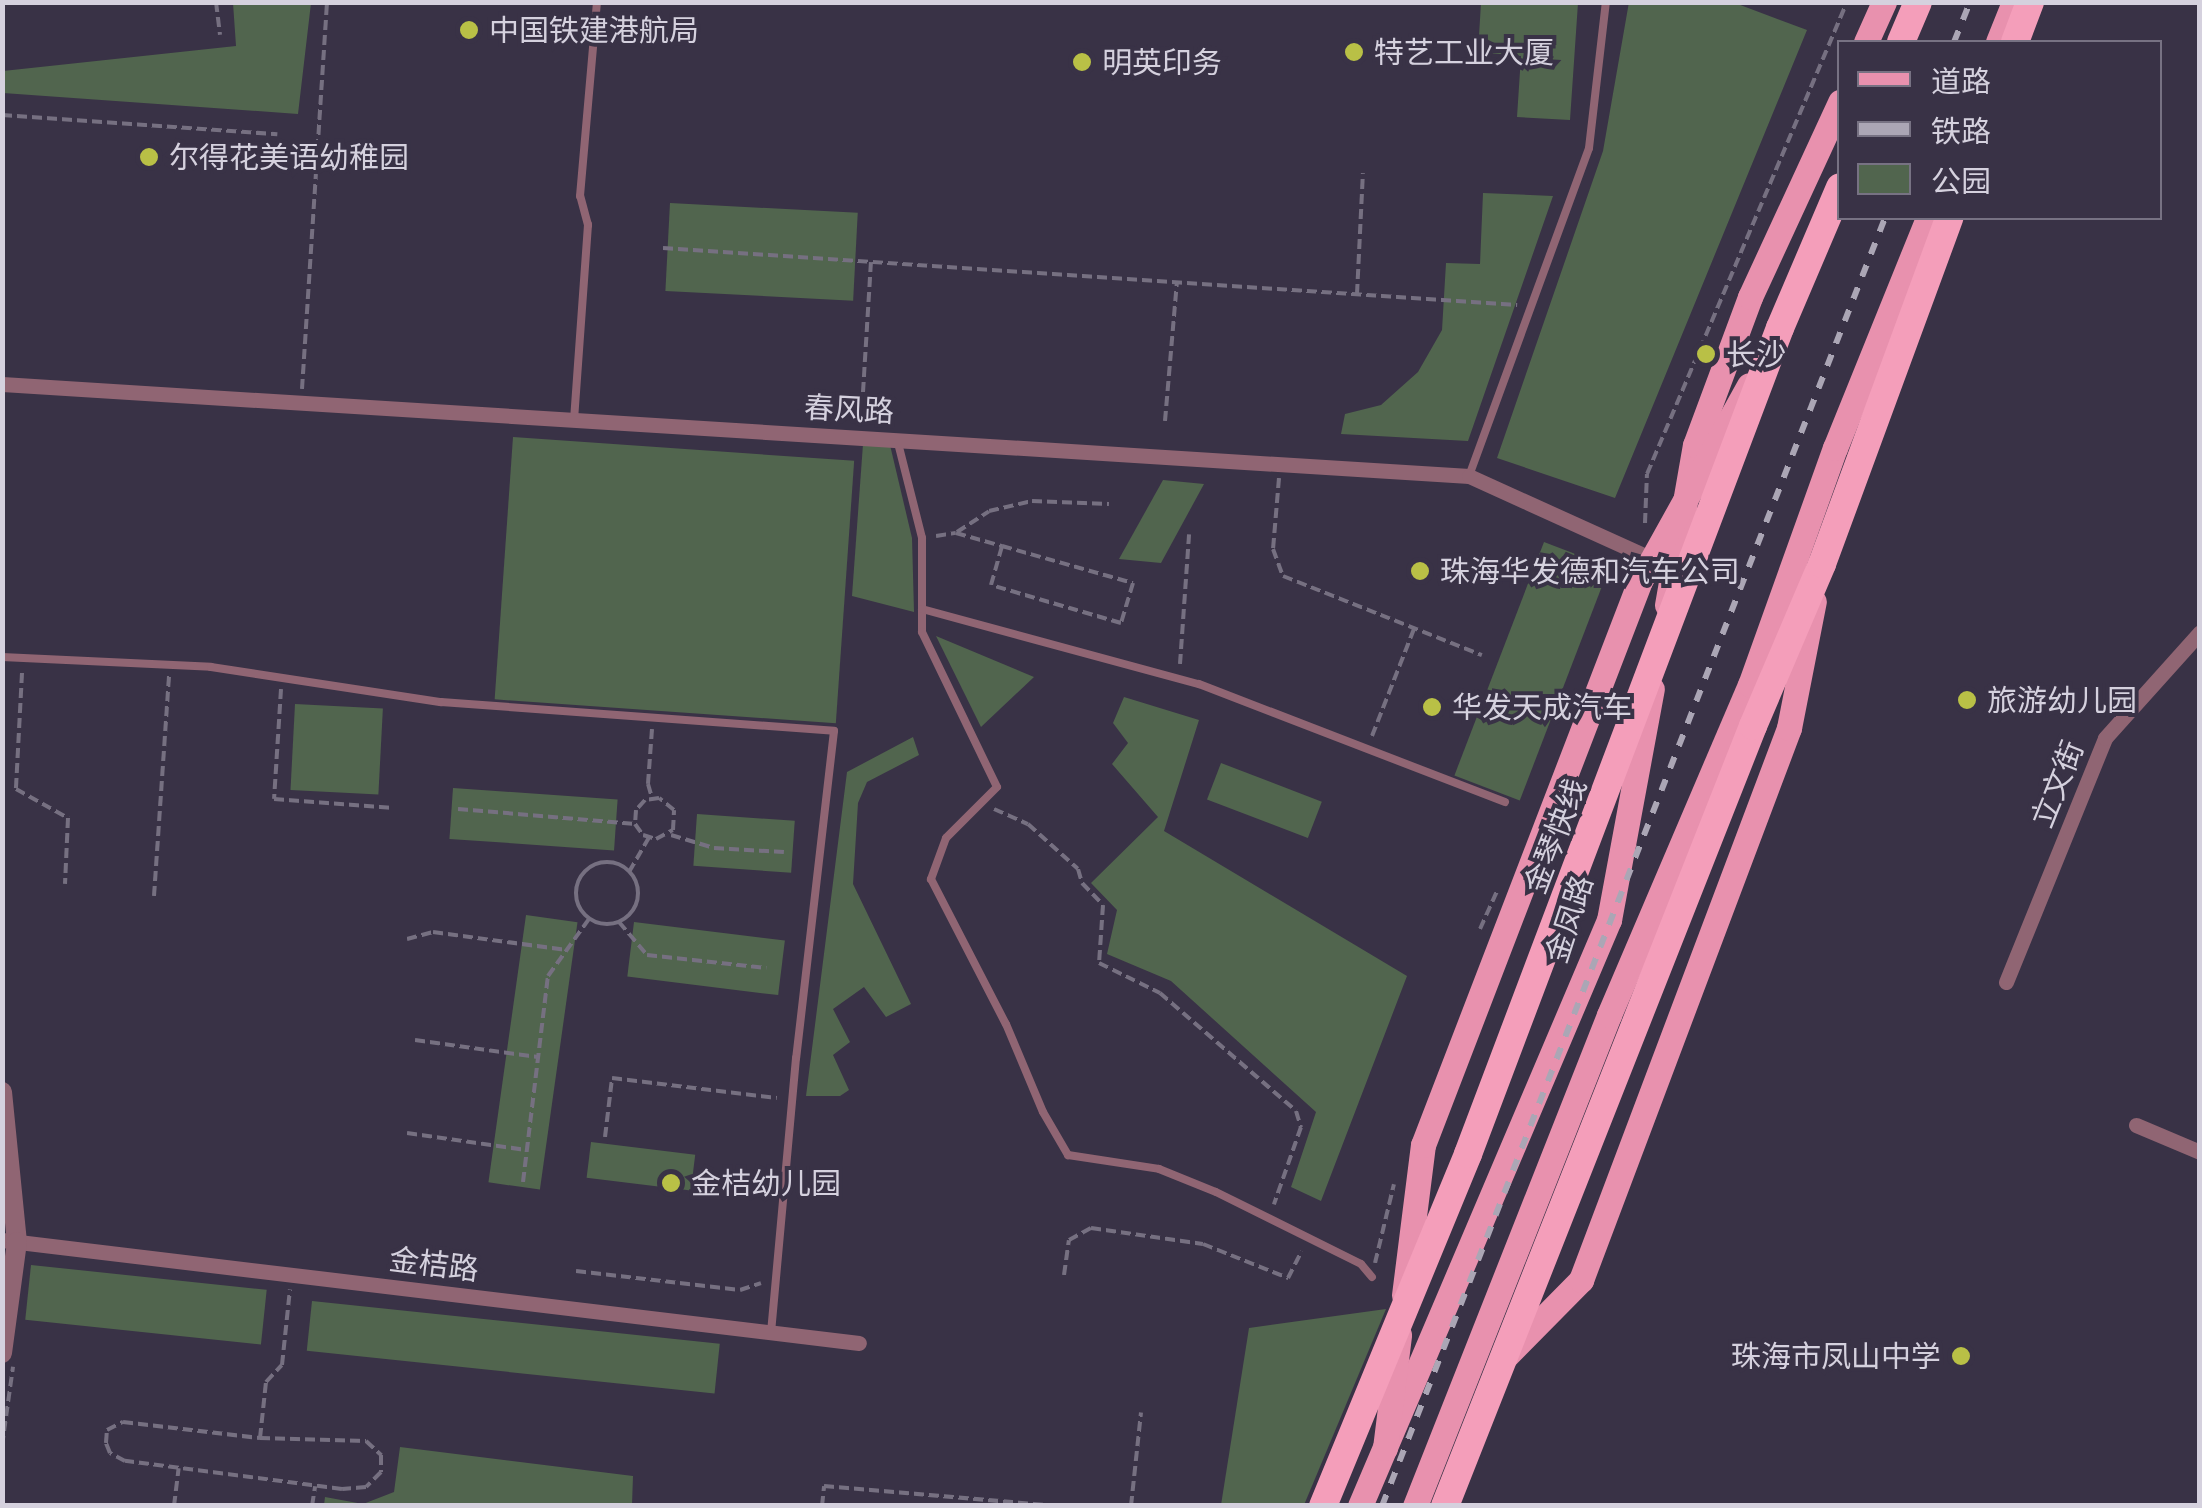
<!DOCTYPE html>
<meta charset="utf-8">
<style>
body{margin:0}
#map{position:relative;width:2202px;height:1508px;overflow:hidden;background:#393246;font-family:Quicksand,"Noto Sans SC",sans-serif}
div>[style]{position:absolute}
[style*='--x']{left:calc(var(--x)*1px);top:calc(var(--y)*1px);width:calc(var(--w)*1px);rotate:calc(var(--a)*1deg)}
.green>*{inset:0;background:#51654e;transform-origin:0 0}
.path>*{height:4px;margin-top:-2px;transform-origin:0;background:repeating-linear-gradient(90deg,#767081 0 10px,transparent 0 15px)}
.path>.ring{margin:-2px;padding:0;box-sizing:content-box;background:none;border:4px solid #767081;border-radius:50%}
.service>*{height:8px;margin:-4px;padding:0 4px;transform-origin:4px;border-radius:4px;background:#906573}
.minor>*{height:15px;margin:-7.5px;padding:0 7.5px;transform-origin:7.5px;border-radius:7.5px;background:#906573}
.tertiary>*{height:20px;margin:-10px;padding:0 10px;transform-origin:10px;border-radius:10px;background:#906573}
.primary>*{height:25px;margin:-12.5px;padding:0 12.5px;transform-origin:12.5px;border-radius:12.5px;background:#e891ae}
.trunk>*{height:28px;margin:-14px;padding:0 14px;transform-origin:14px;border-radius:14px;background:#f49eba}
.rail>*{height:6px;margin-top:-3px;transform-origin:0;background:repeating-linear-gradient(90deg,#aba6b5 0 12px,transparent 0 24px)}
.primary-bridge>*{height:25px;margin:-12.5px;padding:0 12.5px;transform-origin:12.5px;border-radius:12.5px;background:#e891ae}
.trunk-bridge>*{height:28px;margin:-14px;padding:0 14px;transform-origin:14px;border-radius:14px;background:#f49eba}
.dots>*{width:28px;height:28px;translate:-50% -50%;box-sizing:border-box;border:5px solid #393246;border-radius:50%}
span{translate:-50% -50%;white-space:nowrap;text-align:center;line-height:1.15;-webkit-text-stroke:8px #393246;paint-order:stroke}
.poi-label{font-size:30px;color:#d5d1de}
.left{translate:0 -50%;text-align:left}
.right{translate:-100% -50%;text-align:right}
.street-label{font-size:30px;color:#d5d1de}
.frame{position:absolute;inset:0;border:5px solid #d5d1de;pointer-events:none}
.legend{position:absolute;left:1837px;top:40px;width:325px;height:180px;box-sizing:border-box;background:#393246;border:2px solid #777283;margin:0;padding:12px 18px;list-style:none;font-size:30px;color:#d5d1de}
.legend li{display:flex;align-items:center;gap:20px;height:50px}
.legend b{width:50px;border:2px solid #777283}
</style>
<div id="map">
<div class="green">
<i style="clip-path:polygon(1629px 2px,1735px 3px,1807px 30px,1615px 498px,1497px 458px,1603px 151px)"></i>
<i style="clip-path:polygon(233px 3px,311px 3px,298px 114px,3px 93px,3px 71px,236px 46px)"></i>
<i style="clip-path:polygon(1481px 3px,1578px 3px,1570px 120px,1517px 117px,1521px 56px,1478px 52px)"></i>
<i style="clip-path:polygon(1483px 193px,1553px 196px,1468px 441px,1341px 434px,1345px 414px,1381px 405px,1418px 372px,1442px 330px,1446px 263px,1480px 264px)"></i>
<i style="left:670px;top:203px;width:188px;height:88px;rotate:3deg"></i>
<i style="left:513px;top:437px;width:342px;height:263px;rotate:4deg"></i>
<i style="clip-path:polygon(863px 444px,890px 445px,912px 538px,914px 612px,852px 596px)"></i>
<i style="clip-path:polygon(1163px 480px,1204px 484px,1161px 563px,1119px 559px)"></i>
<i style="left:1544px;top:542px;width:70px;height:250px;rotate:21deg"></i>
<i style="clip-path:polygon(936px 636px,1034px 677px,981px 727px)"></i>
<i style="clip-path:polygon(1124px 697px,1199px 720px,1164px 831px,1407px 976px,1321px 1201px,1291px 1187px,1316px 1112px,1171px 981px,1107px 954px,1117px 910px,1091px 883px,1158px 817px,1112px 764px,1128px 743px,1113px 723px)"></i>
<i style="left:295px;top:704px;width:88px;height:86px;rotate:3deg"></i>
<i style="clip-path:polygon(913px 737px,919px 755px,867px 782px,858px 803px,853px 884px,911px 1004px,886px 1017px,864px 987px,833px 1009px,850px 1042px,833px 1055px,849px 1090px,840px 1096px,806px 1096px,847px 772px)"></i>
<i style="left:1221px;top:763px;width:108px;height:39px;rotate:21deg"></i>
<i style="left:453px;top:788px;width:165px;height:51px;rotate:4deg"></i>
<i style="left:697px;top:814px;width:98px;height:52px;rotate:4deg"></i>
<i style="left:526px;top:915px;width:52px;height:270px;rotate:8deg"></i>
<i style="left:634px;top:922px;width:152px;height:55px;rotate:7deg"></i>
<i style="left:591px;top:1142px;width:105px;height:36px;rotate:7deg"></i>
<i style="left:31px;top:1265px;width:237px;height:55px;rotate:6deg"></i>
<i style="left:312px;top:1301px;width:410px;height:50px;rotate:6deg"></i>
<i style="clip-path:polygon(1386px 1309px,1304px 1505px,1221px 1505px,1249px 1328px)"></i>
<i style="clip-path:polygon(400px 1447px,633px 1476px,632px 1505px,324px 1505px,325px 1497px,363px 1504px,394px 1492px)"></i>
</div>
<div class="path">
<i style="--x:216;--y:2;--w:33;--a:83"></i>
<i style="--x:2;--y:115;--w:276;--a:4"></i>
<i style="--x:663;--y:248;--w:856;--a:3.82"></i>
<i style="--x:1357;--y:294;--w:121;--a:-87.2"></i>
<i style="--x:302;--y:389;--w:388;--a:-86.3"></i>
<i style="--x:863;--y:392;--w:130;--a:-86.5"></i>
<i style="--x:1165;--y:421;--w:140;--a:-85.1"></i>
<i style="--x:1279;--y:478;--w:71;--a:94.8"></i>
<i style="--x:1273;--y:549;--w:29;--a:70"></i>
<i style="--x:1283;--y:576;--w:214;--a:21.7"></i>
<i style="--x:1645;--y:523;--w:49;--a:-87.7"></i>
<i style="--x:1647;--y:474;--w:513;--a:-67.04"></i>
<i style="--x:957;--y:532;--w:38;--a:-33"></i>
<i style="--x:989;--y:511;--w:44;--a:-13.1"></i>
<i style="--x:1032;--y:501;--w:77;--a:2.2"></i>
<i style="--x:936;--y:536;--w:20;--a:-9"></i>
<i style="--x:956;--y:533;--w:48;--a:15.8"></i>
<i style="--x:1002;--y:546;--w:136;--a:15.8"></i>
<i style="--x:1133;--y:583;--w:42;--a:106.7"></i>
<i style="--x:1121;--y:623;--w:135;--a:-163.7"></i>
<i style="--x:991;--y:585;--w:41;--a:-74.2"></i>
<i style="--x:1180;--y:664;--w:130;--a:-86"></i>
<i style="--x:22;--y:673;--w:116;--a:93"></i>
<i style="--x:16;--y:789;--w:60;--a:29.1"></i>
<i style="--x:68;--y:818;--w:66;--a:92.6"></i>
<i style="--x:281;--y:689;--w:110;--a:93.6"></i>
<i style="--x:274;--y:799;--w:120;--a:4.3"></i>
<i style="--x:652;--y:729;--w:55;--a:94.2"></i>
<i style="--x:648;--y:784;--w:15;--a:74"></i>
<i style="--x:1372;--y:736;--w:115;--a:-68.6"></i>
<i style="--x:458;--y:809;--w:178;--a:4.8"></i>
<i style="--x:635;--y:824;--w:14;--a:54"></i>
<i style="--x:643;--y:835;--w:14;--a:17"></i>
<i style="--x:656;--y:839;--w:19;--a:-28"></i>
<i style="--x:673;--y:830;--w:20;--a:-87"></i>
<i style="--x:674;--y:810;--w:19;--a:-141"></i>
<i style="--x:659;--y:798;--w:14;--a:172"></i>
<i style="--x:645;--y:800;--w:13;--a:132"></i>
<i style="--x:636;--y:810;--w:14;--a:94"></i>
<i style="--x:994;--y:809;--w:37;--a:24"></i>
<i style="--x:1028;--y:824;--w:67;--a:42"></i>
<i style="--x:1078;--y:869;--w:15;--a:74"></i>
<i style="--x:1082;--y:883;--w:30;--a:46"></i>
<i style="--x:1103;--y:905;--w:58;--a:93.9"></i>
<i style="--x:1099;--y:963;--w:68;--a:26.2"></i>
<i style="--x:1160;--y:993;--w:180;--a:40.9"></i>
<i style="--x:1296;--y:1111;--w:17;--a:73"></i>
<i style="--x:1301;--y:1127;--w:82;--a:109.3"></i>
<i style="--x:671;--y:835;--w:45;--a:16.8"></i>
<i style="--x:714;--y:848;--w:70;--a:3.3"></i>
<i class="ring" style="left:576px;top:862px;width:58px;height:58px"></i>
<i style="--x:629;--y:872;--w:39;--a:-60"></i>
<i style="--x:154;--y:896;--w:221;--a:-86.1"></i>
<i style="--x:619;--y:922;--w:43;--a:49.7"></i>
<i style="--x:647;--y:955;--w:120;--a:6.2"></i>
<i style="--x:1480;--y:929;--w:44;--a:-65.8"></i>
<i style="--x:407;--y:939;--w:27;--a:-15"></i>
<i style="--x:433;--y:932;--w:135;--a:7.7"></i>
<i style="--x:415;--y:1040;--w:124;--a:7.9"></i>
<i style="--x:407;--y:1133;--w:120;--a:8.1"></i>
<i style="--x:605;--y:1137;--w:59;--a:-83.2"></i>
<i style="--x:612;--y:1078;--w:166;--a:6.9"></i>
<i style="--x:523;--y:1182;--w:208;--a:-83.1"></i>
<i style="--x:548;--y:976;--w:70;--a:-54.3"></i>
<i style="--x:1375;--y:1263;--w:81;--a:-76.5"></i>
<i style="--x:576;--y:1271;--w:165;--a:6.6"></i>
<i style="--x:740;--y:1290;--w:22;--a:-18"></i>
<i style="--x:1064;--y:1275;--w:35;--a:-82"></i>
<i style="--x:1069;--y:1240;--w:25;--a:-29"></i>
<i style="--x:1091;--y:1228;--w:113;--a:8.1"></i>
<i style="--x:1203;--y:1244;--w:92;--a:21.8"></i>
<i style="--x:1288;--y:1278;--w:30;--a:-63"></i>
<i style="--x:260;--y:1438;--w:106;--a:1.6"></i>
<i style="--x:366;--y:1441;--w:21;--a:43"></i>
<i style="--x:381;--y:1455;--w:17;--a:90"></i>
<i style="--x:381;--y:1472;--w:21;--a:135"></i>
<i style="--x:366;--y:1487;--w:24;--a:175"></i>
<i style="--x:342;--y:1489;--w:219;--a:-172.6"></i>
<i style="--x:125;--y:1461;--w:17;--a:-152"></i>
<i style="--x:110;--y:1453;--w:11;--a:-112"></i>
<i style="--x:106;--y:1443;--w:13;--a:-86"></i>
<i style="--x:107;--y:1430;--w:18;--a:-27"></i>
<i style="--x:123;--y:1422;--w:138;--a:6.7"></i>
<i style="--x:260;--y:1438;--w:56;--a:-83.9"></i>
<i style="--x:266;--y:1382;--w:23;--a:-47"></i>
<i style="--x:282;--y:1365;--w:76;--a:-84"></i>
<i style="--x:2;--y:1446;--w:80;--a:-82.1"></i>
<i style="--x:174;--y:1506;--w:38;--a:-83"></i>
<i style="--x:312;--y:1506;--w:20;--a:-81"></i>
<i style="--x:822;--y:1506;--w:20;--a:-84"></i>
<i style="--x:824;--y:1486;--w:235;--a:4.9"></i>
<i style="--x:1131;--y:1506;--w:94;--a:-83.9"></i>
</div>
<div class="service">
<i style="--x:574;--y:420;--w:196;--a:-85.9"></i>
<i style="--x:588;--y:225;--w:30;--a:-105"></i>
<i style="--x:580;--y:196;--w:195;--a:-85"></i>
<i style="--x:897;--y:439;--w:102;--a:75.8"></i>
<i style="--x:922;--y:538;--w:94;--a:90"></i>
<i style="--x:922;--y:632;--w:172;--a:64.2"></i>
<i style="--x:997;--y:787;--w:72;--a:135"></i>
<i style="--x:946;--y:838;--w:44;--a:110.1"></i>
<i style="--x:931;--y:879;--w:163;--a:62.7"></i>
<i style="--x:1006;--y:1024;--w:95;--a:67.2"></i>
<i style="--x:1043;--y:1112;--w:50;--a:59.8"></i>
<i style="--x:1068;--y:1155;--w:92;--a:8.7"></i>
<i style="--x:1159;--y:1169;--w:61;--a:22"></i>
<i style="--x:1216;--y:1192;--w:162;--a:26.4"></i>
<i style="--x:1361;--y:1264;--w:17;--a:50"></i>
<i style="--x:1469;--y:476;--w:349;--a:-69.9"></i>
<i style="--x:1589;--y:148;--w:147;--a:-83.4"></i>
<i style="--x:922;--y:609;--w:287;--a:15.2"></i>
<i style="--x:1199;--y:684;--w:328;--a:21.1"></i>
<i style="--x:2;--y:657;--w:209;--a:2.7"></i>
<i style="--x:211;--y:667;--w:233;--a:8.7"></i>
<i style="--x:441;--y:702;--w:394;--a:4.2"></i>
<i style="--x:834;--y:731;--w:329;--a:96.6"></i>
<i style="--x:796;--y:1058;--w:275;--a:95.2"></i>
</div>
<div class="minor">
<i style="--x:2;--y:384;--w:1470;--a:3.59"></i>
<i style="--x:1469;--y:476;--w:205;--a:24.4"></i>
<i style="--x:2006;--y:982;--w:263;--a:-67.9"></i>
<i style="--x:2105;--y:738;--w:142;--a:-48.1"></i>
<i style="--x:2136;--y:1125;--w:69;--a:22.9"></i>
<i style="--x:2;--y:1240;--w:863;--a:6.85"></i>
</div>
<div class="tertiary">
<i style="--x:2;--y:1092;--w:151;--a:84.3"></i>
<i style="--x:17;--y:1242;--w:112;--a:97.7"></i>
</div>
<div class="primary">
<i style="--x:1866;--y:42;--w:44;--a:-65.8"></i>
<i style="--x:1998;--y:42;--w:43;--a:-68.2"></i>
<i style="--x:1667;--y:605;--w:162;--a:-80.1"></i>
<i style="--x:1695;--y:445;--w:158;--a:-69.6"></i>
<i style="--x:1750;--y:297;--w:215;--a:-65.2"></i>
<i style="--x:1504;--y:1358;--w:110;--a:-45.4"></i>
<i style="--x:1581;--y:1280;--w:590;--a:-69.35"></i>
<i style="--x:1789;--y:728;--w:129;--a:-78.9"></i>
<i style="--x:1360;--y:1506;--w:637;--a:-66.98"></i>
<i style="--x:1609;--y:920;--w:235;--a:-79.5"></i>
<i style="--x:1415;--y:1506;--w:528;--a:-68.44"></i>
<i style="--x:1609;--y:1015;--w:359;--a:-66.9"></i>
<i style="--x:1750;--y:685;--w:252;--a:-70.3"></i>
<i style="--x:1835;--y:448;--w:248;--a:-68"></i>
</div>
<div class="trunk">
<i style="--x:1901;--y:42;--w:43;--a:-67"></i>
<i style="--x:2015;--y:42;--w:43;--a:-69.4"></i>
</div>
<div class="rail">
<i style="--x:1954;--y:42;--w:43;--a:-68.2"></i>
<i style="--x:1382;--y:1506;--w:1383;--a:-68.67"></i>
</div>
<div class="primary-bridge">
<i style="--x:1404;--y:1295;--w:151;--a:-82.8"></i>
<i style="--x:1423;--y:1145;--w:604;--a:-68.96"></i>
<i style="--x:1640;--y:581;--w:224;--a:-60.9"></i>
<i style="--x:1385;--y:1448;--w:114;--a:-82.9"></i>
</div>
<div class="trunk-bridge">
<i style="--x:1323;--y:1506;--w:381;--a:-67.6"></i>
<i style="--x:1468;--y:1154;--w:883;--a:-69.31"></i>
<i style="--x:1780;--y:328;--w:153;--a:-66.9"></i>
<i style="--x:1445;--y:1506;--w:839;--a:-68.45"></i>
<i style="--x:1753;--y:726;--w:176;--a:-66.9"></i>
<i style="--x:1822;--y:564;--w:369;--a:-69.8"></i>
</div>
<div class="dots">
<i style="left:469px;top:30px;background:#b9c046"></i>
<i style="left:1354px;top:52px;background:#b9c046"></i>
<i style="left:1082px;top:62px;background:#b9c046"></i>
<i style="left:149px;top:157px;background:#b9c046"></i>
<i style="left:1706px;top:354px;background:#b9c046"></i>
<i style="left:1420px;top:571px;background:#b9c046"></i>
<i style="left:1967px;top:700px;background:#b9c046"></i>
<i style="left:1432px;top:707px;background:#b9c046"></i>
<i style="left:671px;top:1183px;background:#b9c046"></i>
<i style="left:1961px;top:1356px;background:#b9c046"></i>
</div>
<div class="poi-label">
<span class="left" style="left:489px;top:30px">中国铁建港航局</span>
<span class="left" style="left:1374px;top:52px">特艺工业大厦</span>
<span class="left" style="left:1102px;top:62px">明英印务</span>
<span class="left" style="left:169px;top:157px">尔得花美语幼稚园</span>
<span class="left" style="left:1726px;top:354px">长沙</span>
<span class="left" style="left:1440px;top:571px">珠海华发德和汽车公司</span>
<span class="left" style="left:1987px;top:700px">旅游幼儿园</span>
<span class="left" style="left:1452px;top:707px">华发天成汽车</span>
<span class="left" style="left:691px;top:1183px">金桔幼儿园</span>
<span class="right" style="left:1941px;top:1356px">珠海市凤山中学</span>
</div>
<div class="street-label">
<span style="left:849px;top:409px;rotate:3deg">春风路</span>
<span style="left:2057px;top:784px;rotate:-68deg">立文街</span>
<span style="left:1555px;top:836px;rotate:-69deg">金琴快线</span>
<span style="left:1569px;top:919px;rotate:-72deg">金凤路</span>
<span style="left:434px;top:1264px;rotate:7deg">金桔路</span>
</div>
<div class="frame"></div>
<ul class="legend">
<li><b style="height:12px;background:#e891ae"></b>道路</li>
<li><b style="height:12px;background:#aba6b5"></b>铁路</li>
<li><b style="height:28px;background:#51654e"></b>公园</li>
</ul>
</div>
